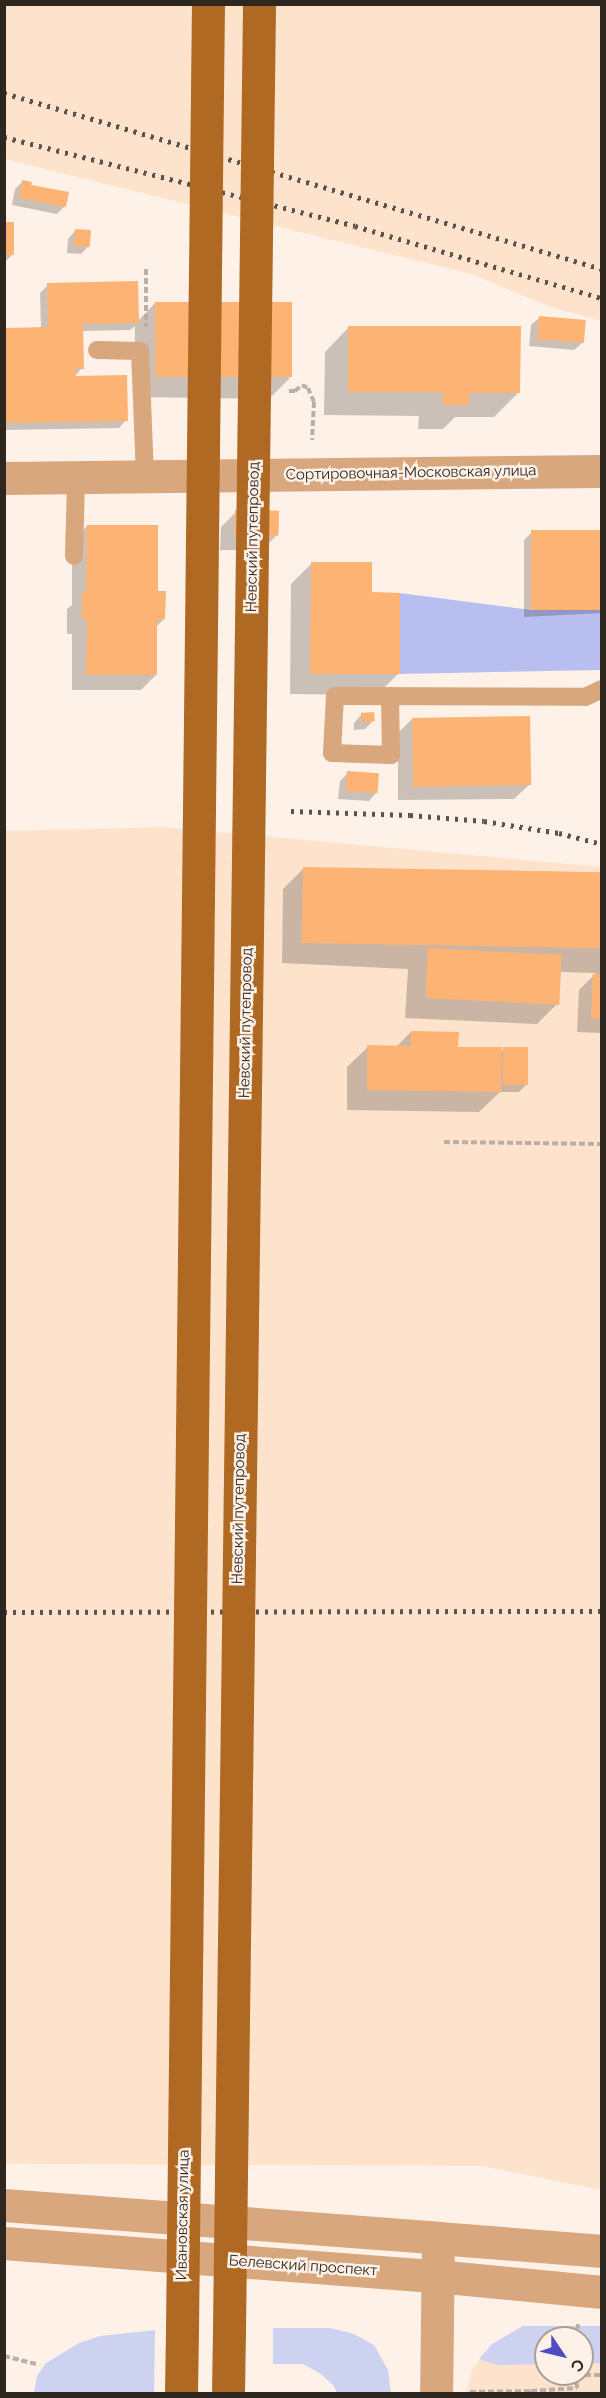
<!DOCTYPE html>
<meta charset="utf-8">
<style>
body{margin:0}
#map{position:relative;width:606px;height:2398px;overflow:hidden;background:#fef1e7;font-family:Raleway,sans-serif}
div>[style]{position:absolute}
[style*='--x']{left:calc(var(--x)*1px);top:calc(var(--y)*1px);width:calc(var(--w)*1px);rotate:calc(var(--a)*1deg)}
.built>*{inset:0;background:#fde2cc}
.green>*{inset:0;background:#cdd2f1}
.forest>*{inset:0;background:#b8bff0}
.shadow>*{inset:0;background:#0003}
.building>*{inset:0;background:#fcb373;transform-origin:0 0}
.path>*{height:4px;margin-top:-2px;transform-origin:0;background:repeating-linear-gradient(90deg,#baafa6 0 6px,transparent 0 9px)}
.service>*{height:18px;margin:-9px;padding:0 9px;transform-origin:9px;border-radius:9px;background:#d8a77e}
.minor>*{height:33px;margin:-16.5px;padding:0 16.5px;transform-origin:16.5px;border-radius:16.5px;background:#d8a77e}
.tertiary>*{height:33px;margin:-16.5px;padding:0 16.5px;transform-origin:16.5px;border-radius:16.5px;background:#d8a77e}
.primary>*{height:33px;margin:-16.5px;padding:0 16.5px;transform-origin:16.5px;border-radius:16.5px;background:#af6922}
.rail>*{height:4.5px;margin-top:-2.25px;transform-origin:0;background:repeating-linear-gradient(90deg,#5b534b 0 3px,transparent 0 9px)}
.primary-bridge>*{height:33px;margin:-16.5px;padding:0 16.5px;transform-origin:16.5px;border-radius:16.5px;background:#af6922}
span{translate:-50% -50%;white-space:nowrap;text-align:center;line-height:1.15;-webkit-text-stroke:5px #fef1e7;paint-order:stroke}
.street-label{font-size:15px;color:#2e2720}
.frame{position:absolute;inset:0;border:6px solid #2e2720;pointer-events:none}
.north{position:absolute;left:534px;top:2326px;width:60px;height:60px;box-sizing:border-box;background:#fef1e7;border:2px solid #aba097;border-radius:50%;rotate:125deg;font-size:16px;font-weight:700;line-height:24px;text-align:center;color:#2e2720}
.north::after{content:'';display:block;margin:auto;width:21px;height:27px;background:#4f4cc3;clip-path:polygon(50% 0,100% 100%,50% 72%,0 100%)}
</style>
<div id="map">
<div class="built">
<i style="clip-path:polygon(5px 5px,601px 5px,601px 321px,551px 307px,471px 274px,5px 159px)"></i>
<i style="clip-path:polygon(163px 827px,601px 867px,601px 2190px,483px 2166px,5px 2164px,4px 831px)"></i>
<i style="clip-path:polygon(evenodd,523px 2326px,601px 2326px,601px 2393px,466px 2394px,472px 2370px,492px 2344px,523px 2326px,546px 2338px,582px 2338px,582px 2374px,546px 2374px,546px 2338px)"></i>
</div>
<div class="green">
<i style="clip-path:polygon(523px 2326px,601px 2326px,601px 2363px,582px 2363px,582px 2338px,546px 2338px,546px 2364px,497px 2365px,479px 2359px,492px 2344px)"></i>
<i style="clip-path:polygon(273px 2328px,330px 2328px,354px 2334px,374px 2345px,388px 2370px,391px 2393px,337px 2393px,334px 2386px,321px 2374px,303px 2364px,273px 2364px)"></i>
<i style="clip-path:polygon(155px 2330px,154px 2393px,34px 2393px,37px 2376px,46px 2363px,79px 2343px,100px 2336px)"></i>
</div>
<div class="forest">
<i style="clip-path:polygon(400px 593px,531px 610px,601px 606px,601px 670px,400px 674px)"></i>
</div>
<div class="shadow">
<i style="clip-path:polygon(22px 182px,29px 186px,65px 206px,57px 214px,12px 205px,15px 189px)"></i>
<i style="clip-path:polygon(4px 223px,13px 254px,4px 263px)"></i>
<i style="clip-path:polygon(75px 231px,89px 246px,81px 254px,67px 253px,68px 239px)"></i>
<i style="clip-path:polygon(48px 285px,138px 321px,155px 303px,290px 378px,269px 399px,134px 397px,135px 326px,130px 330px,82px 331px,82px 368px,75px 376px,126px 420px,119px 428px,4px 430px,4px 330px,41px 329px,40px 293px)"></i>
<i style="clip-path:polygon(539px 318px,582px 343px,574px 350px,529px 346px,531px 325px)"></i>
<i style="clip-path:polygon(349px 327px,519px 392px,494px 417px,455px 417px,443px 429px,418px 429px,419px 416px,324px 415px,325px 352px)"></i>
<i style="clip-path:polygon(236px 512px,277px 535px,262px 550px,220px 550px,221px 527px)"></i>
<i style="clip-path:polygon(87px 526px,156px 592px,164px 619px,156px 627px,156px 675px,141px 690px,72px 690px,72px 634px,67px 634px,67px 609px,72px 605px,72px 542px)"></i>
<i style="clip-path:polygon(602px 531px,602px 613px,524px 617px,524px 540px,532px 532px)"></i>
<i style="clip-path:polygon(312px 563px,370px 594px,398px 674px,377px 695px,290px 694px,291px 584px)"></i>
<i style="clip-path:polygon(361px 715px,373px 721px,365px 729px,354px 730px,354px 723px)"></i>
<i style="clip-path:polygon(413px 718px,530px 784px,514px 799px,398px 800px,398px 733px)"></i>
<i style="clip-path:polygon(348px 773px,376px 793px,369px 801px,338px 799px,340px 781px)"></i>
<i style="clip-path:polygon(304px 868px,602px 876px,602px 1033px,577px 1032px,579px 990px,596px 973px,560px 972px,558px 1003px,537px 1024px,405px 1018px,408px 969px,282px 963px,283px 889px)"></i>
<i style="clip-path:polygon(411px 1032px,457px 1048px,501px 1052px,504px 1049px,527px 1084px,519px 1092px,500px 1092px,479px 1112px,347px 1110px,347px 1067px,368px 1047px,396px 1047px)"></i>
</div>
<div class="building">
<i style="clip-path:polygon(22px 180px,32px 182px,31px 185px,69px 192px,66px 207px,19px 198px)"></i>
<i style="left:4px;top:222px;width:10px;height:33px"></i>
<i style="left:75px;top:229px;width:16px;height:17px;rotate:4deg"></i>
<i style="clip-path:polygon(138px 281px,139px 323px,83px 324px,84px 369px,76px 369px,76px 376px,127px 375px,128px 421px,5px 423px,4px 328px,48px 327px,47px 283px)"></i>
<i style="left:155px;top:302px;width:137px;height:75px"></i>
<i style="left:539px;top:316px;width:47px;height:23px;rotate:5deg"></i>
<i style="clip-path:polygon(348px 326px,521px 326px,520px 393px,469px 393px,469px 405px,442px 405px,443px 392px,348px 392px)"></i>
<i style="left:235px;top:510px;width:44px;height:25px;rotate:1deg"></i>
<i style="clip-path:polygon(87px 525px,158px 525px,158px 591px,166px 591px,165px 619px,157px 619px,157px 675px,86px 675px,87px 619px,82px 619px,82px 592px,86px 592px)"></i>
<i style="left:531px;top:530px;width:71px;height:80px"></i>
<i style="clip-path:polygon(311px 562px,372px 562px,372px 592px,400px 593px,400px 674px,310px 674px)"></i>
<i style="clip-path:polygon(374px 712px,375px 721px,361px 723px,361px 713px)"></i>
<i style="left:530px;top:716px;width:69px;height:118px;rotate:89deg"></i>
<i style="left:347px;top:771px;width:32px;height:20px;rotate:4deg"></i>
<i style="left:303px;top:867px;width:299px;height:76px;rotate:1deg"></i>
<i style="left:428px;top:948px;width:134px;height:50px;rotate:3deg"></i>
<i style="clip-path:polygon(593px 974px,602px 974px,602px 1018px,591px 1018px)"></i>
<i style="clip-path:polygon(411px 1031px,459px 1032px,458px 1047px,502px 1047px,501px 1092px,367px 1090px,367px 1045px,410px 1046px)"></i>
<i style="left:503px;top:1047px;width:25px;height:38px"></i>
</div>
<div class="path">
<i style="--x:146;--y:269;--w:58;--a:90"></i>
<i style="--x:289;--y:391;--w:6;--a:0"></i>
<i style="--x:295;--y:391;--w:9;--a:-41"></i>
<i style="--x:302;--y:385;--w:7;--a:27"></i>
<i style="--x:308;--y:388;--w:15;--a:67"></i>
<i style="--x:314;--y:402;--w:38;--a:93"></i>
<i style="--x:444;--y:1142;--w:158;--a:0.7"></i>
<i style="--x:577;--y:2338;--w:14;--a:-86"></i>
<i style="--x:4;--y:2356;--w:33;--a:14"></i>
<i style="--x:531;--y:2391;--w:46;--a:-3.7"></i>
<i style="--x:577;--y:2388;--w:13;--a:-94"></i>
<i style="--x:576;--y:2375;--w:26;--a:0"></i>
<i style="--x:470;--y:2392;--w:61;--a:-0.9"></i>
<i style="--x:531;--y:2391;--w:3;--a:90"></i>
</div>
<div class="service">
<i style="--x:97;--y:350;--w:43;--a:1.3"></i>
<i style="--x:140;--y:351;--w:124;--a:87.7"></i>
<i style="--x:74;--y:556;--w:78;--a:-88.5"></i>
<i style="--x:390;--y:696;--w:59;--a:89"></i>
<i style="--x:391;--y:755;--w:59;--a:-178.1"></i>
<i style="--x:332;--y:753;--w:57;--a:-87"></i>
<i style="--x:335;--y:696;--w:250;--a:0.2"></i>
<i style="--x:585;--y:697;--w:19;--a:-25"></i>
</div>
<div class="minor">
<i style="--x:4;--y:478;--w:598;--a:-0.67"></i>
<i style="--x:438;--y:2238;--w:165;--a:4.5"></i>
</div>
<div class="tertiary">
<i style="--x:4;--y:2205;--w:435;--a:4.3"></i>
<i style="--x:438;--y:2238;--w:156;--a:90.7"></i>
<i style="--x:4;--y:2243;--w:433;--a:4.4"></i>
<i style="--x:436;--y:2276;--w:167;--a:5.5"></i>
</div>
<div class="primary">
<i style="--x:181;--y:2394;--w:64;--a:-89.1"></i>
<i style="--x:228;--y:2394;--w:65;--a:-89.1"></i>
</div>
<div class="rail">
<i style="--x:4;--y:93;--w:623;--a:16.4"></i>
<i style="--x:4;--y:137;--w:362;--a:14.2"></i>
<i style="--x:355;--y:226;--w:257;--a:16.3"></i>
<i style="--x:291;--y:811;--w:119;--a:1.9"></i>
<i style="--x:410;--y:815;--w:74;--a:4.6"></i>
<i style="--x:484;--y:821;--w:76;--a:9.1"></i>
<i style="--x:559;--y:833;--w:44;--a:14.3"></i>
<i style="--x:4;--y:1612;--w:598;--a:-0.1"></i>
</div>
<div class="primary-bridge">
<i style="--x:229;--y:2329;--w:2325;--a:-89.26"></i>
<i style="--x:182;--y:2330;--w:2326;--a:-89.36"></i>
</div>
<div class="street-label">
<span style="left:411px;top:473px;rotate:-1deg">Сортировочная-Московская улица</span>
<span style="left:253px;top:537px;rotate:-89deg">Невский путепровод</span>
<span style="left:246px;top:1023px;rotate:-89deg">Невский путепровод</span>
<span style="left:239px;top:1509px;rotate:-89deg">Невский путепровод</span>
<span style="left:183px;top:2215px;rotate:-89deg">Ивановская улица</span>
<span style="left:303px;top:2266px;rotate:4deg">Белевский проспект</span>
</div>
<div class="frame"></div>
<div class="north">С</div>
</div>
